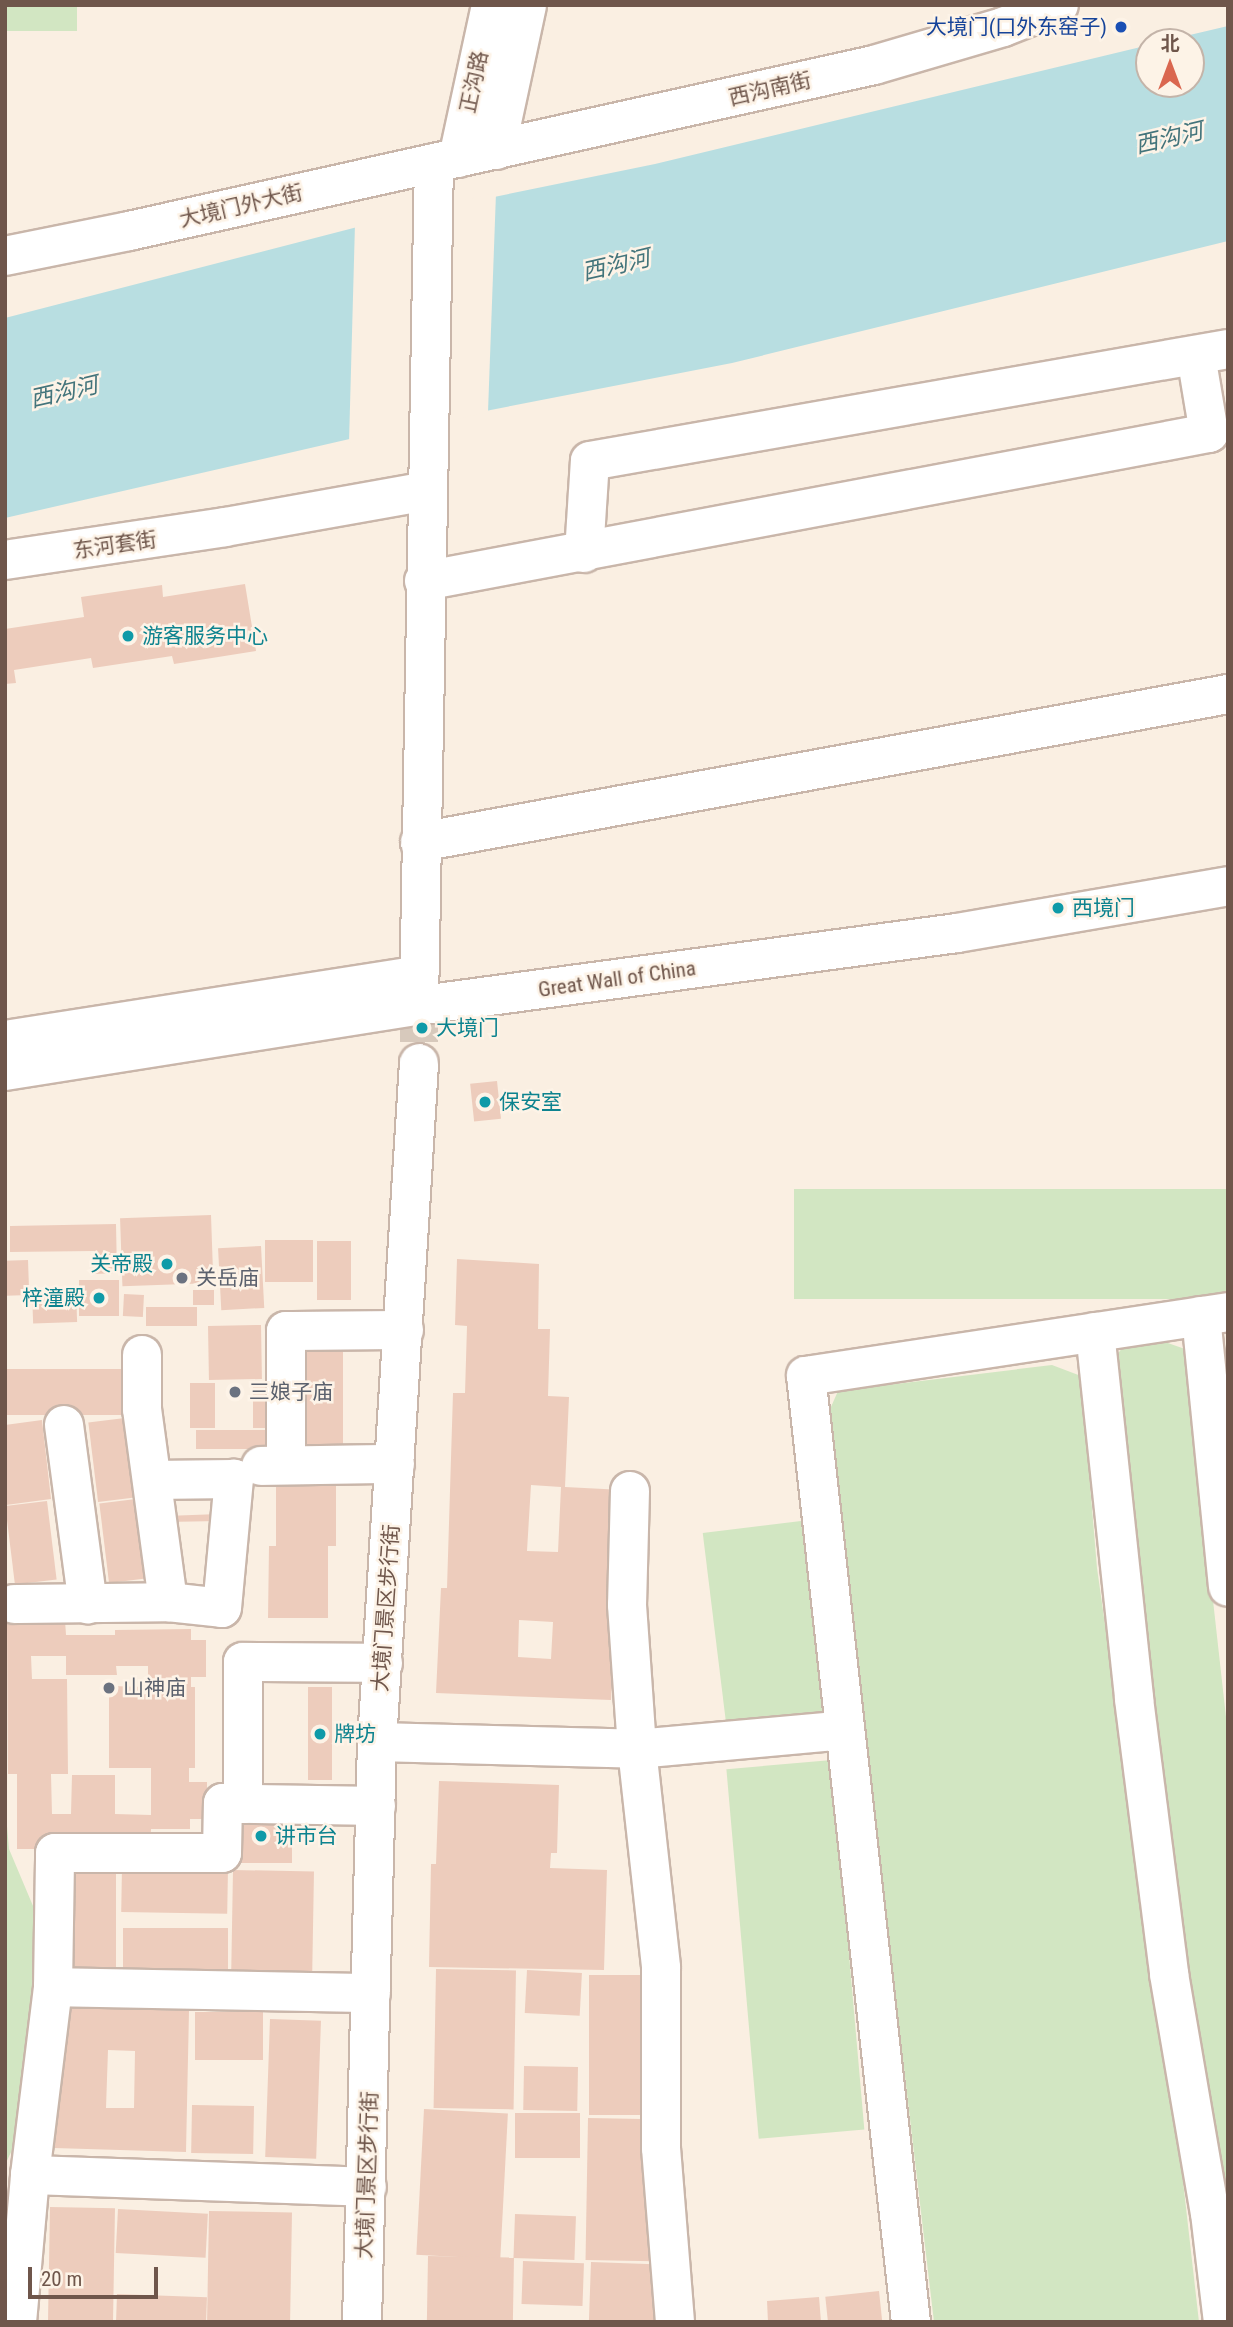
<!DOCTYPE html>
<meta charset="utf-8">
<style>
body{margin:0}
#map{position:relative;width:1233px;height:2327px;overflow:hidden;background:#faefe2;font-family:"Roboto Condensed","Noto Sans SC",sans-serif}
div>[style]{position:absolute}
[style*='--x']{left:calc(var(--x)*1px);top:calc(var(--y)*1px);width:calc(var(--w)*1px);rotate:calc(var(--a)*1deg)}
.green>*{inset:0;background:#d2e6c2;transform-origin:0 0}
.water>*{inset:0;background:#b8dee1}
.pier>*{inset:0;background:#faefe2}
.building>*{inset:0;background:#edccbc;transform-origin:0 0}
.street-tunnel>*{height:38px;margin-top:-19px;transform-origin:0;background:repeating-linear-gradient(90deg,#d7c9bc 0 38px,transparent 0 57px)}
.roads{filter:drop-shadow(2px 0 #c9b6aa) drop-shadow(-2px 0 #c9b6aa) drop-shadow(0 2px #c9b6aa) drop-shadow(0 -2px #c9b6aa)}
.street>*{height:38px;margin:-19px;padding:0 19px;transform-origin:19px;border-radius:19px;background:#fff}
.secondary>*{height:38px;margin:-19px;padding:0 19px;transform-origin:19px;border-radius:19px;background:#fff}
.dots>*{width:19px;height:19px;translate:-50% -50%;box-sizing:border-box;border:4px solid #fdf3e7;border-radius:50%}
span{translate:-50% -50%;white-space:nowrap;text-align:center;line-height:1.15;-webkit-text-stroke:5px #fdf3e7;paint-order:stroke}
.transit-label{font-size:21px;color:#164399}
.right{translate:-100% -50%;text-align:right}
.street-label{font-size:21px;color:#6f564b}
.culture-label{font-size:21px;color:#0d838f}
.left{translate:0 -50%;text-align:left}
.worship-label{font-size:21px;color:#5b616d}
.water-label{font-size:23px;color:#43747b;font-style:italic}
.frame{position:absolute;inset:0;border:7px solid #6f564b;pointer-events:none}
.north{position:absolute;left:1135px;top:28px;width:70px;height:70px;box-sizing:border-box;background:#fdf3e7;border:2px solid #c4b4a9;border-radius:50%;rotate:0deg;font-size:19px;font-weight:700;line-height:28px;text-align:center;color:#6f564b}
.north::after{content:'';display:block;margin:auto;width:24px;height:32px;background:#da6750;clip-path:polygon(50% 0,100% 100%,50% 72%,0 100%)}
.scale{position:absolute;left:28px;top:2267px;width:130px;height:32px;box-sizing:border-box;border:4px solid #6f564b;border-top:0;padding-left:9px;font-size:21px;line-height:24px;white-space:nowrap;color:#6f564b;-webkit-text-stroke:5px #fdf3e7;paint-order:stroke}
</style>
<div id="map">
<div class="green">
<i style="left:5px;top:5px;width:72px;height:26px"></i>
<i style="left:1228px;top:1189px;width:110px;height:434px;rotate:90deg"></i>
<i style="clip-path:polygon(1162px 1341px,1185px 1349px,1228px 1735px,1228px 2260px,1193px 2032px,1110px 1363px,1124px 1346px)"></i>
<i style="clip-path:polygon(1052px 1365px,1081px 1376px,1097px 1568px,1180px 2155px,1199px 2322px,934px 2322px,827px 1416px,838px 1391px)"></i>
<i style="left:801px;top:1521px;width:193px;height:99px;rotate:83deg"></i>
<i style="left:832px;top:1760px;width:371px;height:106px;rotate:85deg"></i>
<i style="clip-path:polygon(5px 1803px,9px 1849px,44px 1932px,19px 2135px,5px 2165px)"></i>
</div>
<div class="water">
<i style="clip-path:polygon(1228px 26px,1228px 241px,732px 363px,393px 429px,5px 518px,5px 318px,396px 217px,655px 164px,1149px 45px,1149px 84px,1191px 84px,1191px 42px,1160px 42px)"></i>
</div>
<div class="pier">
<i style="clip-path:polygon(496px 193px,488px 412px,349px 443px,355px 224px)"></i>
</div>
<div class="building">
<i style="clip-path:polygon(245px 584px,256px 651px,174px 664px,172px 656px,93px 668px,91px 658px,14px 670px,16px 683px,5px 684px,5px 629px,84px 617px,81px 597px,162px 585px,163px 597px)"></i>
<i style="left:497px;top:1081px;width:38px;height:27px;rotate:84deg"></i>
<i style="left:211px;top:1215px;width:68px;height:91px;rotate:88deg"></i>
<i style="clip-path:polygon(116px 1224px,117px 1273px,95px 1274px,94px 1251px,10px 1252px,10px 1226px)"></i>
<i style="left:313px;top:1240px;width:42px;height:48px;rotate:90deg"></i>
<i style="left:317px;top:1241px;width:34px;height:59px"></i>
<i style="left:261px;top:1246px;width:62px;height:43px;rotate:87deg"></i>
<i style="clip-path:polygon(evenodd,457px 1259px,539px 1264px,538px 1329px,550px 1329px,548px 1396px,569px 1397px,565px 1487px,623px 1490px,611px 1700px,436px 1693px,441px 1588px,447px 1588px,453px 1393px,465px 1393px,467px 1326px,455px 1325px,457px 1259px,531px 1485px,561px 1487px,558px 1552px,527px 1551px,531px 1485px,457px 1259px,519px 1620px,553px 1622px,551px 1659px,518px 1657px,519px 1620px)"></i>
<i style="left:28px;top:1260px;width:35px;height:23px;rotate:88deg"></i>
<i style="left:79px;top:1280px;width:40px;height:36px"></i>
<i style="left:76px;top:1290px;width:32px;height:44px;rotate:88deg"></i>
<i style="left:193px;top:1290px;width:21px;height:15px"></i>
<i style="left:124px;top:1294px;width:20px;height:22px;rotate:3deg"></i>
<i style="left:146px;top:1307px;width:51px;height:19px"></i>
<i style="left:261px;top:1325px;width:54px;height:53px;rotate:89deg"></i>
<i style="left:298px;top:1342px;width:45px;height:114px"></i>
<i style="left:127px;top:1369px;width:46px;height:122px;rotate:90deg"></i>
<i style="left:190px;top:1383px;width:25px;height:45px"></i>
<i style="left:253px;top:1383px;width:26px;height:45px"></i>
<i style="left:133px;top:1417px;width:80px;height:45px;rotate:83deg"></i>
<i style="clip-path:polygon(42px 1420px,51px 1499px,6px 1505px,5px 1425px)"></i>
<i style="left:274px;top:1430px;width:19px;height:78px;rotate:90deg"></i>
<i style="clip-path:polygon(276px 1472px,336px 1473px,336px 1546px,328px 1546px,328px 1618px,268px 1618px,269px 1546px,276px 1546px)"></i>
<i style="left:144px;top:1498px;width:80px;height:45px;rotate:83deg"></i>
<i style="left:47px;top:1501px;width:79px;height:42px;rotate:83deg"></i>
<i style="clip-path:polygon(219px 1514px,219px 1521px,166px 1522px,166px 1516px)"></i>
<i style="clip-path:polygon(evenodd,7px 1620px,65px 1620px,66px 1635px,115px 1635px,115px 1630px,191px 1629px,191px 1640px,206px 1640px,206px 1677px,191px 1677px,191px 1687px,195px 1687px,195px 1768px,189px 1768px,189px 1782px,207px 1782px,207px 1819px,190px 1819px,190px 1829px,151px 1829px,150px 1849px,17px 1849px,17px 1774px,8px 1774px,7px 1620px,31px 1656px,66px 1656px,66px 1675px,117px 1675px,116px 1666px,148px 1666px,148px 1687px,109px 1686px,109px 1768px,151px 1768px,151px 1815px,115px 1814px,115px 1775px,72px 1775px,71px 1814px,52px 1814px,51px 1774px,68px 1774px,67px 1679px,32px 1679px,31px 1656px)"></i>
<i style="left:308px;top:1687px;width:24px;height:93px"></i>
<i style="clip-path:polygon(439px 1781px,559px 1785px,557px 1853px,551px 1853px,550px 1868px,607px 1870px,604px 1970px,429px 1967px,431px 1864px,436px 1864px)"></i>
<i style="left:231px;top:1810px;width:61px;height:53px"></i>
<i style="left:70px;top:1864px;width:46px;height:106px"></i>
<i style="left:122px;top:1867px;width:106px;height:45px;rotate:1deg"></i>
<i style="left:233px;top:1870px;width:81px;height:103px;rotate:1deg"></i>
<i style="left:123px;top:1928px;width:105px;height:45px"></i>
<i style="left:436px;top:1969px;width:80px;height:139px;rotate:1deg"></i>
<i style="left:527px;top:1970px;width:55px;height:43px;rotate:3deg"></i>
<i style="left:589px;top:1975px;width:65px;height:140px"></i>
<i style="clip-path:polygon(evenodd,59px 2007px,189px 2011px,186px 2152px,54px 2148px,59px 2007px,108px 2050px,135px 2051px,134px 2108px,106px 2108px,108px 2050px)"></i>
<i style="left:195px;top:2012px;width:68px;height:48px"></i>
<i style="left:270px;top:2019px;width:51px;height:138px;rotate:2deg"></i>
<i style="left:524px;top:2066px;width:54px;height:44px;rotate:1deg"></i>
<i style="left:192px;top:2105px;width:62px;height:48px;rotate:1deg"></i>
<i style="left:424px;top:2109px;width:84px;height:146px;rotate:3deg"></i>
<i style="left:515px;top:2113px;width:65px;height:45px"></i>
<i style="left:588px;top:2118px;width:68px;height:142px;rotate:1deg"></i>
<i style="left:50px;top:2207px;width:65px;height:115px;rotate:1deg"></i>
<i style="left:118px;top:2209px;width:90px;height:44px;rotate:3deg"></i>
<i style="left:209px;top:2211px;width:83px;height:111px;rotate:1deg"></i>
<i style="left:515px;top:2214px;width:61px;height:44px;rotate:2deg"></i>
<i style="left:428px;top:2256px;width:86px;height:66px;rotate:1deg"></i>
<i style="left:523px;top:2261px;width:61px;height:43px;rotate:2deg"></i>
<i style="left:591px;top:2262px;width:70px;height:60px;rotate:2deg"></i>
<i style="left:879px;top:2291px;width:31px;height:54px;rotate:84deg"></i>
<i style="left:117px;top:2294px;width:90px;height:28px;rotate:2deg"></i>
<i style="clip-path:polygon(819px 2297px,821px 2322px,768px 2322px,767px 2301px)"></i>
</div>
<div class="street-tunnel">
<i style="--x:419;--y:1004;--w:59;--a:90"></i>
</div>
<div class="roads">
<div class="street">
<i style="--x:225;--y:527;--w:205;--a:-10.1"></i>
<i style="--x:584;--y:553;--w:92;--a:-86.3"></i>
<i style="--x:590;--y:461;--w:648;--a:-9.96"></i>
<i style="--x:424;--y:581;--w:799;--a:-10.68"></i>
<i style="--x:1209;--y:433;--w:79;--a:-99.5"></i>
<i style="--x:420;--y:842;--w:821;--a:-10.38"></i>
<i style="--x:419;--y:1004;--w:841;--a:-88.98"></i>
<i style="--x:5;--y:1040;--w:419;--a:-8.9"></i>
<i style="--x:5;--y:1071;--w:430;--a:-9"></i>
<i style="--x:430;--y:1004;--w:532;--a:-7.67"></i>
<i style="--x:957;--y:933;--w:275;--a:-9.8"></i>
<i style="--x:1201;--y:1316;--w:272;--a:84.3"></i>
<i style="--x:1095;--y:1332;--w:369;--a:83.9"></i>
<i style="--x:1134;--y:1699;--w:277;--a:82.7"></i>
<i style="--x:1169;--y:1974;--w:242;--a:80.3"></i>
<i style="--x:1210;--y:2213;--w:110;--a:83.2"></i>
<i style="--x:142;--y:1355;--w:54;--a:90"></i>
<i style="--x:142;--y:1409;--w:195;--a:82.3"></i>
<i style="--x:168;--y:1602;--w:54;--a:6.3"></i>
<i style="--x:222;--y:1608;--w:130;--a:-84.7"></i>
<i style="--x:234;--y:1479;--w:82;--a:179.3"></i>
<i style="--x:64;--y:1425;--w:181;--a:82.4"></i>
<i style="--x:286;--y:1465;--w:134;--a:-90"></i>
<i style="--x:286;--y:1331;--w:118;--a:-0.5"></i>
<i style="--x:261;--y:1466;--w:134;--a:-0.9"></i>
<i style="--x:630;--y:1491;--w:114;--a:91.5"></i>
<i style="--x:627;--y:1605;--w:144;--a:86"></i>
<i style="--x:637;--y:1749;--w:209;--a:-5.2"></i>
<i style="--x:14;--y:1604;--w:154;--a:-0.7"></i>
<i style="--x:377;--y:1742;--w:260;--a:1.5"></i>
<i style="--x:637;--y:1749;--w:220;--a:83.7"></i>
<i style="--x:661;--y:1968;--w:180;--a:90"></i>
<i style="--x:661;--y:2148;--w:175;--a:85.4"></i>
<i style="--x:376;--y:1806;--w:133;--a:-179.1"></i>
<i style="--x:243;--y:1804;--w:142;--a:-90"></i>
<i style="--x:243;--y:1662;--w:140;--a:0.4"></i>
<i style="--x:53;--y:1987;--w:318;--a:1.1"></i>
<i style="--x:30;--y:2175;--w:337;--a:2"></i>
<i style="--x:17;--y:2322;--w:148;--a:-84.9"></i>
<i style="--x:30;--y:2175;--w:189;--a:-83"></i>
<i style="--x:53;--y:1987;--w:134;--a:-89.1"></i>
<i style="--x:55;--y:1853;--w:167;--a:0"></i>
<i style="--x:222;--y:1853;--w:50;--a:-88.9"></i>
<i style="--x:223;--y:1803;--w:20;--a:3"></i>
<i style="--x:362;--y:2322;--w:580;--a:-88.52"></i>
<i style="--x:377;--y:1742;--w:680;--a:-86.46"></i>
<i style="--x:911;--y:2322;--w:952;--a:-96.33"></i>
<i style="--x:806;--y:1376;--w:427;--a:-8.6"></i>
</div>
<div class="secondary">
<i style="--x:496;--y:150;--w:148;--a:-77.9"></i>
<i style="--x:458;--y:158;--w:157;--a:-77.8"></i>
<i style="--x:5;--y:256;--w:126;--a:-11.4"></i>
<i style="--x:129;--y:231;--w:763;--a:-12.56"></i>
<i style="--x:874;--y:65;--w:134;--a:-16.4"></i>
<i style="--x:1003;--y:27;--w:60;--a:-21.4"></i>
<i style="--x:5;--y:560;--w:222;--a:-8.5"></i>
</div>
</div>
<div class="dots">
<i style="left:1121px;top:27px;background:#1a4fb4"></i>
<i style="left:128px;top:636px;background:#0f9aa8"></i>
<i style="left:1058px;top:908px;background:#0f9aa8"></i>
<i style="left:422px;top:1028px;background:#0f9aa8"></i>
<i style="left:485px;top:1102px;background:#0f9aa8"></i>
<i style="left:167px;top:1264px;background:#0f9aa8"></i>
<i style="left:182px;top:1278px;background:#6b7280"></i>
<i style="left:99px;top:1298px;background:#0f9aa8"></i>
<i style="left:235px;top:1392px;background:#6b7280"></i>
<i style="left:109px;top:1688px;background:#6b7280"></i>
<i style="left:320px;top:1734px;background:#0f9aa8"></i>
<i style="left:261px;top:1836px;background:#0f9aa8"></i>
</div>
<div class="transit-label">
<span class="right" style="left:1107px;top:27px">大境门(口外东窑子)</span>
</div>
<div class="street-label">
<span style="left:474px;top:82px;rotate:-78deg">正沟路</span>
<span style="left:770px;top:89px;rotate:-13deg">西沟南街</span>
<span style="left:241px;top:206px;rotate:-13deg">大境门外大街</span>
<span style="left:115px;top:545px;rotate:-8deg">东河套街</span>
<span style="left:617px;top:979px;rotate:-8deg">Great Wall of China</span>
<span style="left:386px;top:1608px;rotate:-86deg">大境门景区步行街</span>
<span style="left:367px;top:2175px;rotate:-88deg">大境门景区步行街</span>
</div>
<div class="culture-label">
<span class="left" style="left:142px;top:636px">游客服务中心</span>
<span class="left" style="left:1072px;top:908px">西境门</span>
<span class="left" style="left:436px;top:1028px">大境门</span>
<span class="left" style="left:499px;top:1102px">保安室</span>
<span class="right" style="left:153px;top:1264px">关帝殿</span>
<span class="right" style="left:85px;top:1298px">梓潼殿</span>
<span class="left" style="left:334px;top:1734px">牌坊</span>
<span class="left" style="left:275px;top:1836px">讲市台</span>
</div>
<div class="worship-label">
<span class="left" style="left:196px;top:1278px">关岳庙</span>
<span class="left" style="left:249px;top:1392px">三娘子庙</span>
<span class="left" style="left:123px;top:1688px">山神庙</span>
</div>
<div class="water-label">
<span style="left:1169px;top:139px;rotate:-13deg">西沟河</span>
<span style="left:616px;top:266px;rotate:-13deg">西沟河</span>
<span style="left:64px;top:393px;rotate:-13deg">西沟河</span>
</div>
<div class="frame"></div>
<div class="north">北</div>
<div class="scale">20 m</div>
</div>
